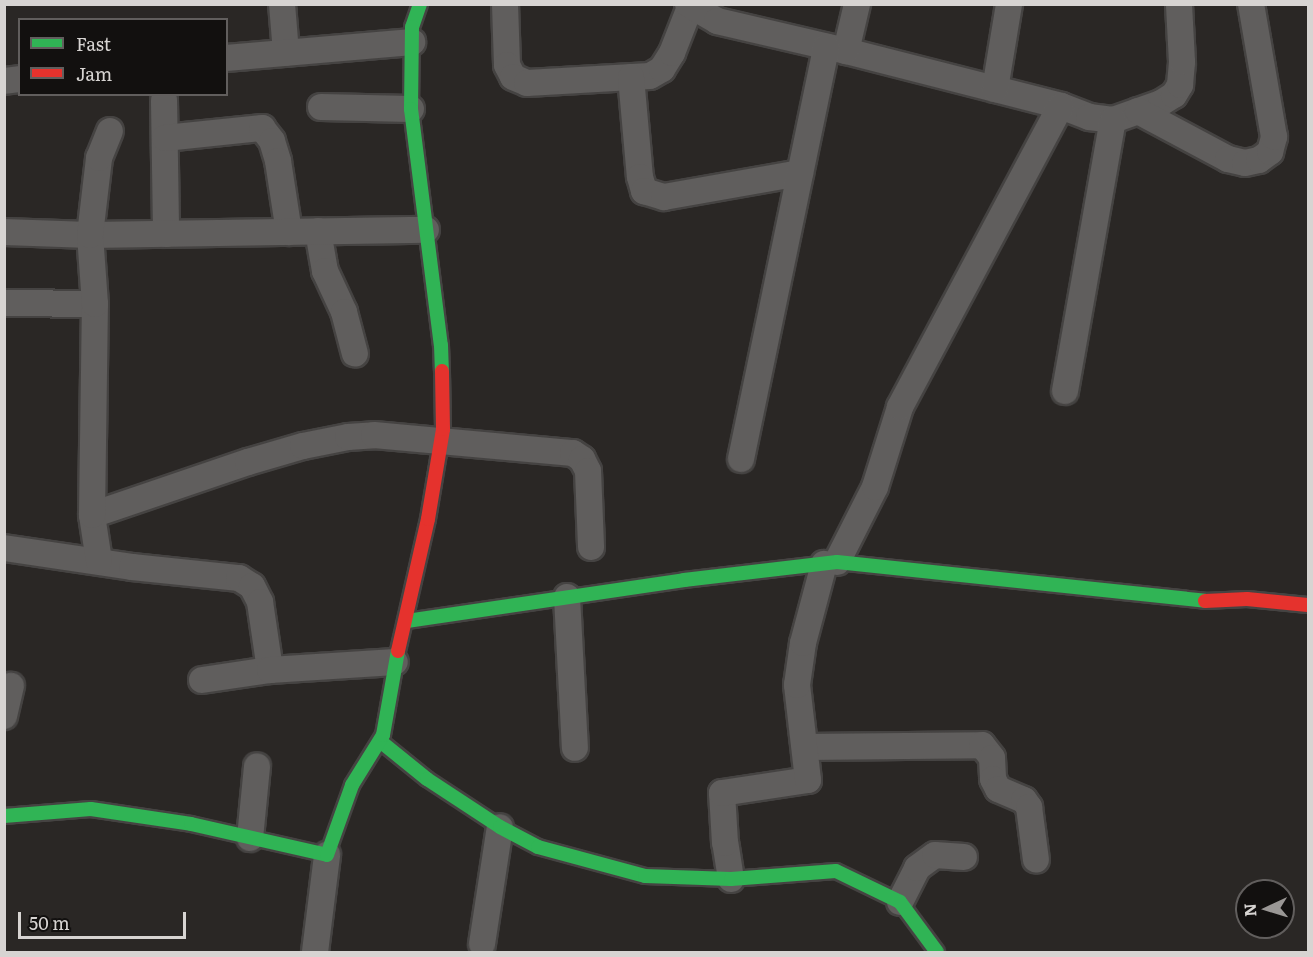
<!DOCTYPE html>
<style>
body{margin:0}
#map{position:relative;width:1313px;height:957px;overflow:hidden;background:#2a2725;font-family:Literata,serif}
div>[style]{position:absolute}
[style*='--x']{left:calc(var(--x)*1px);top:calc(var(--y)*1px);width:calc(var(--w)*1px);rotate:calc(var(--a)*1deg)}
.roads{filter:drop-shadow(2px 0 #454342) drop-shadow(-2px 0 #454342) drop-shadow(0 2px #454342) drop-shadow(0 -2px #454342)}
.street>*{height:26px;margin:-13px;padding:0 13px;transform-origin:13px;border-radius:13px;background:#605e5d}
.fast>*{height:14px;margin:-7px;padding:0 7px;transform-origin:7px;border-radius:7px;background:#30b455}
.jam>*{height:14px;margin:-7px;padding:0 7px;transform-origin:7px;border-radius:7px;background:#e5322d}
span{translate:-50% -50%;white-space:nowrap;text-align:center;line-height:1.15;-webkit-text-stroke:5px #12100f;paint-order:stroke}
.frame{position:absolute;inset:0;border:6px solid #d7d4d2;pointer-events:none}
.legend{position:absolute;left:18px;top:18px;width:210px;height:78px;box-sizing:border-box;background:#12100f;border:2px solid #615e5d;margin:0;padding:8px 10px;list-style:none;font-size:18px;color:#d7d4d2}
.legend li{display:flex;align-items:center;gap:12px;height:30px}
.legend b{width:30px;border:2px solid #615e5d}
.north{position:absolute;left:1235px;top:879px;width:60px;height:60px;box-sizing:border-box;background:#12100f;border:2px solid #615e5d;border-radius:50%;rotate:266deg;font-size:16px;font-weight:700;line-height:24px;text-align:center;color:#d7d4d2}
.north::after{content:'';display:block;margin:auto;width:21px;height:27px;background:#9a9795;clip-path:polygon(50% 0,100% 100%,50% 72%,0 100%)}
.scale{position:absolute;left:18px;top:912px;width:168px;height:27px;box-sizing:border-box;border:3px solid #d7d4d2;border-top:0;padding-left:8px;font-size:18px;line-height:21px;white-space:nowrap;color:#d7d4d2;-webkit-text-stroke:4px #12100f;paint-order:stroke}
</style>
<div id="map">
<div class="roads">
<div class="street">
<i style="--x:282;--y:4;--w:49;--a:85.3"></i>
<i style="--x:505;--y:4;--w:61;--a:88.1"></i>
<i style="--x:507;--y:65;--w:13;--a:63"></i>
<i style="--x:513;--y:77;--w:15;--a:23"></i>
<i style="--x:527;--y:83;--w:123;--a:-3.3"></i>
<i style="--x:650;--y:76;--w:14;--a:-30"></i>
<i style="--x:662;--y:69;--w:19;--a:-58"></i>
<i style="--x:672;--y:53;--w:49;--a:-68.6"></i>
<i style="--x:688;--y:4;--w:34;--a:30"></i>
<i style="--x:717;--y:21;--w:132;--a:13.1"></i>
<i style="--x:846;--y:51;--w:222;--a:14.3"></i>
<i style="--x:1061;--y:106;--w:30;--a:21"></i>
<i style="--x:1089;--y:117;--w:24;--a:7"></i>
<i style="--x:1113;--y:120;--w:51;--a:-19.5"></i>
<i style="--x:1161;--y:103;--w:15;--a:-32"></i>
<i style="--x:1174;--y:95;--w:12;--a:-59"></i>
<i style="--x:1180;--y:85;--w:23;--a:-85"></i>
<i style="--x:1182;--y:62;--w:58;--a:-93"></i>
<i style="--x:846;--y:51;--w:48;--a:-76.8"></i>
<i style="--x:226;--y:58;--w:187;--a:-4.9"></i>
<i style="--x:631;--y:77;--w:100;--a:84.9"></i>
<i style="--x:640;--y:177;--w:15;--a:74"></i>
<i style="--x:644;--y:191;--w:21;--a:17"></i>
<i style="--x:664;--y:197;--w:138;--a:-10"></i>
<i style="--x:4;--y:81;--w:16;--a:-7"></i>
<i style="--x:995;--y:89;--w:86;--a:-80.6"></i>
<i style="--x:164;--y:100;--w:134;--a:89.1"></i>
<i style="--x:321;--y:107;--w:90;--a:1.3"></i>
<i style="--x:1138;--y:111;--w:102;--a:28.1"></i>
<i style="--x:1228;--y:159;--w:17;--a:13"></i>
<i style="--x:1245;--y:163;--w:14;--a:-12"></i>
<i style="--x:1259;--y:160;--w:14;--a:-36"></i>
<i style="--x:1270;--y:152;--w:16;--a:-75"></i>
<i style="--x:1274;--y:137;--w:135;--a:-99.8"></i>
<i style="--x:165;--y:138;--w:98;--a:-5.9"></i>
<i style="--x:262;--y:128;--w:16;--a:52"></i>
<i style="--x:272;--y:141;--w:21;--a:73"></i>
<i style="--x:278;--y:161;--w:72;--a:81.2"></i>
<i style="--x:318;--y:231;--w:41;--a:80.1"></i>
<i style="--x:325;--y:271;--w:45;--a:65.1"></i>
<i style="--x:344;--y:312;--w:43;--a:75.3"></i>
<i style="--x:4;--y:232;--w:86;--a:2"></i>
<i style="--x:90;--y:235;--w:336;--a:-0.9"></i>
<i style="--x:4;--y:303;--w:91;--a:0.6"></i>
<i style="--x:1065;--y:391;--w:275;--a:-80"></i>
<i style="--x:741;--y:459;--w:421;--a:-78.3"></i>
<i style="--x:92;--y:515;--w:165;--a:-18.8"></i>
<i style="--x:248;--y:462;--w:57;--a:-16.2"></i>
<i style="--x:303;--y:446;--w:46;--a:-11.3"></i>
<i style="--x:348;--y:437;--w:26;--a:-4"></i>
<i style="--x:374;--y:435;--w:200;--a:5.2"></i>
<i style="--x:573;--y:453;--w:11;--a:34"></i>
<i style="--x:582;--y:459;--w:13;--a:63"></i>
<i style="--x:588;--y:471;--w:76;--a:87.7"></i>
<i style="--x:4;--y:548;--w:129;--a:8.4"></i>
<i style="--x:132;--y:567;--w:108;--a:5.9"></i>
<i style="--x:239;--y:578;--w:15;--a:32"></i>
<i style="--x:252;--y:586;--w:18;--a:63"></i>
<i style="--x:260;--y:602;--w:69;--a:81.6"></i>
<i style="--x:99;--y:561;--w:47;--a:-98.7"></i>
<i style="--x:92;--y:515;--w:211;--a:-89.2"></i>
<i style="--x:95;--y:304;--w:69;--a:-94.1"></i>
<i style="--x:90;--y:235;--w:78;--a:-83.3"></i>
<i style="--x:99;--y:158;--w:29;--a:-68"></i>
<i style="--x:837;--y:562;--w:84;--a:-63.1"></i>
<i style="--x:875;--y:487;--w:84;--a:-72.6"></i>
<i style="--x:900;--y:407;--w:341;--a:-61.9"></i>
<i style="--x:567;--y:597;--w:151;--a:87"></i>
<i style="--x:202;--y:680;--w:69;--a:-8.4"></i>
<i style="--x:270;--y:670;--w:125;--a:-3.7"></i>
<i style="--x:4;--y:716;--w:31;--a:-77"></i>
<i style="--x:805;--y:747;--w:177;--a:-0.6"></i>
<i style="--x:982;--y:745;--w:16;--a:52"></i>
<i style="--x:992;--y:758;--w:21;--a:87"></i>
<i style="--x:993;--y:779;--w:11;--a:63"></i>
<i style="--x:998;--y:789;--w:28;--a:23"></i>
<i style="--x:1024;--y:800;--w:9;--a:54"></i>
<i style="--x:1029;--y:807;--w:53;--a:82.5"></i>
<i style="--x:250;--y:838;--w:72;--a:-84.4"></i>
<i style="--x:731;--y:879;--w:36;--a:-99"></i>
<i style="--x:725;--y:843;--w:50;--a:-93.4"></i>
<i style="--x:722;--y:793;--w:87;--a:-8.6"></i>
<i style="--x:808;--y:780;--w:96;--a:-96.6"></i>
<i style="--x:797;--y:685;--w:42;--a:-81.9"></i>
<i style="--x:803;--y:643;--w:82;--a:-75.1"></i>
<i style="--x:900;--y:902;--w:38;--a:-63"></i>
<i style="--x:917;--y:868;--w:22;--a:-36"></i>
<i style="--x:935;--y:855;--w:29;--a:4"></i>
<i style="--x:482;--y:944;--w:118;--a:-81.3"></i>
<i style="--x:315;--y:952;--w:98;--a:-82.9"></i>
</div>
<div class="fast">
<i style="--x:420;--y:4;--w:24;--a:109"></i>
<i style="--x:412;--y:27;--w:82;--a:90.7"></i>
<i style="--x:411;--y:109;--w:238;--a:82.8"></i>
<i style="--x:441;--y:345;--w:26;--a:88"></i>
<i style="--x:407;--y:621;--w:280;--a:-8.4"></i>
<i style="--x:684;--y:580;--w:154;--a:-6.7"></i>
<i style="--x:837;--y:562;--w:370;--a:6"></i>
<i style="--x:380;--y:741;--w:60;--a:39"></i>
<i style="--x:427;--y:779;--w:87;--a:33.3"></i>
<i style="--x:500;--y:827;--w:43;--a:27.8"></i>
<i style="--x:538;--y:847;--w:111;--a:15.2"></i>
<i style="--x:645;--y:876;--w:86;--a:2"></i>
<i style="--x:731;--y:879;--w:105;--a:-4.4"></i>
<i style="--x:836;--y:871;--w:71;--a:25.8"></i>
<i style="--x:900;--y:902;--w:62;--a:53.5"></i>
<i style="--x:4;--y:816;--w:87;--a:-4.6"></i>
<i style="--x:91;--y:809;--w:101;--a:8.5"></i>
<i style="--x:191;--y:824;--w:139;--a:12.8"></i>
<i style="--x:327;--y:855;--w:74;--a:-70.3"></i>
<i style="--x:352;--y:785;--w:59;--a:-58.2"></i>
<i style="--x:383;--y:735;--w:85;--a:-79.9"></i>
</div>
<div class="jam">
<i style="--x:1205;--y:601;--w:42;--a:-2.7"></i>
<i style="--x:1247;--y:599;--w:61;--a:5.6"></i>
<i style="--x:398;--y:651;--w:135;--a:-77.2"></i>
<i style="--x:428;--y:519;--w:91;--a:-80.5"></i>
<i style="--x:443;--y:429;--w:58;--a:-91"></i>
</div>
</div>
<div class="frame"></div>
<ul class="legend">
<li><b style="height:8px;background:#30b455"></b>Fast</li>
<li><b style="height:8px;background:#e5322d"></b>Jam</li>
</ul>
<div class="north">N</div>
<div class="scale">50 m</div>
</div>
